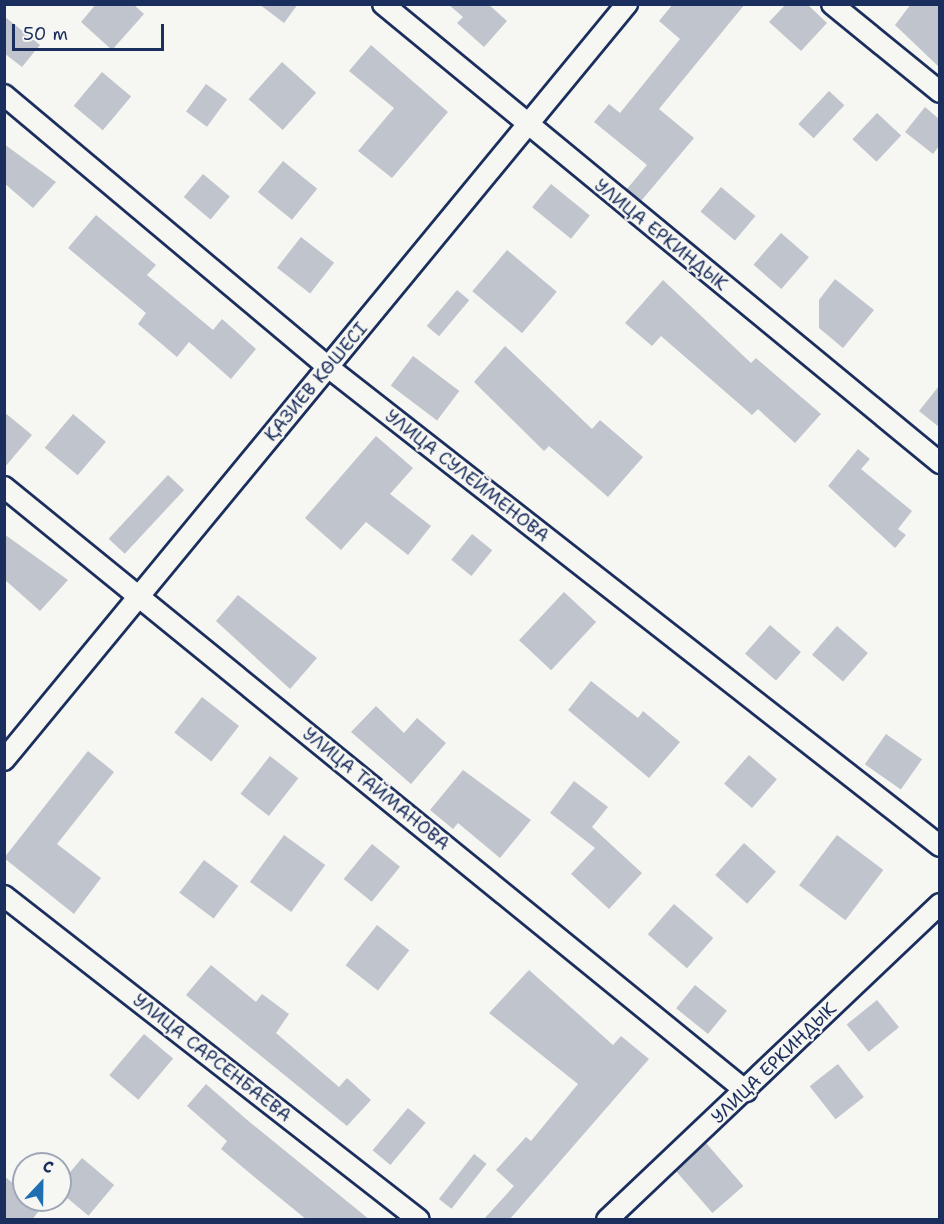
<!DOCTYPE html>
<meta charset="utf-8">
<style>
body{margin:0}
#map{position:relative;width:944px;height:1224px;overflow:hidden;background:#f6f6f2;font-family:"Shantell Sans",sans-serif}
div>[style]{position:absolute}
[style*='--x']{left:calc(var(--x)*1px);top:calc(var(--y)*1px);width:calc(var(--w)*1px);rotate:calc(var(--a)*1deg)}
.building>*{inset:0;background:#c0c4cd;transform-origin:0 0}
.roads{filter:drop-shadow(2px 0 #1b2f5e) drop-shadow(-2px 0 #1b2f5e) drop-shadow(0 2px #1b2f5e) drop-shadow(0 -2px #1b2f5e)}
.minor>*{height:20px;margin:-10px;padding:0 10px;transform-origin:10px;border-radius:10px;background:#f6f6f2}
span{translate:-50% -50%;white-space:nowrap;text-align:center;line-height:1.15;-webkit-text-stroke:4.5px #f6f6f2;paint-order:stroke}
.street-label{font-size:18px;color:#1b2f5e}
.frame{position:absolute;inset:0;border:6px solid #1b2f5e;pointer-events:none}
.north{position:absolute;left:12px;top:1152px;width:60px;height:60px;box-sizing:border-box;background:#f6f6f2;border:2px solid #9ea6b7;border-radius:50%;rotate:22deg;font-size:16px;font-weight:700;line-height:24px;text-align:center;color:#1b2f5e}
.north::after{content:'';display:block;margin:auto;width:21px;height:27px;background:#1f6fb2;clip-path:polygon(50% 0,100% 100%,50% 72%,0 100%)}
.scale{position:absolute;left:12px;top:24px;width:152px;height:27px;box-sizing:border-box;border:3px solid #1b2f5e;border-top:0;padding-left:8px;font-size:18px;line-height:21px;white-space:nowrap;color:#1b2f5e;-webkit-text-stroke:4px #f6f6f2;paint-order:stroke}
</style>
<div id="map">
<div class="building">
<i style="clip-path:polygon(96px 4px,133px 4px,144px 14px,112px 50px,81px 22px)"></i>
<i style="clip-path:polygon(259px 4px,298px 4px,284px 23px)"></i>
<i style="clip-path:polygon(448px 4px,488px 4px,507px 21px,484px 47px,457px 23px,463px 17px)"></i>
<i style="clip-path:polygon(673px 4px,745px 4px,659px 109px,694px 138px,641px 201px,627px 189px,647px 165px,594px 122px,609px 104px,620px 113px,680px 39px,659px 21px)"></i>
<i style="clip-path:polygon(786px 4px,807px 4px,827px 23px,801px 51px,769px 22px)"></i>
<i style="clip-path:polygon(911px 4px,939px 4px,939px 67px,895px 25px)"></i>
<i style="clip-path:polygon(4px 16px,40px 45px,22px 67px,4px 53px)"></i>
<i style="clip-path:polygon(371px 45px,448px 112px,392px 178px,358px 151px,394px 108px,349px 71px)"></i>
<i style="left:282px;top:62px;width:46px;height:50px;rotate:42deg"></i>
<i style="left:102px;top:72px;width:38px;height:44px;rotate:40deg"></i>
<i style="left:206px;top:84px;width:26px;height:34px;rotate:36deg"></i>
<i style="left:829px;top:91px;width:21px;height:45px;rotate:43deg"></i>
<i style="clip-path:polygon(925px 107px,939px 119px,939px 146px,933px 154px,905px 132px)"></i>
<i style="left:877px;top:113px;width:33px;height:36px;rotate:43deg"></i>
<i style="clip-path:polygon(4px 144px,56px 182px,33px 208px,4px 183px)"></i>
<i style="left:283px;top:161px;width:44px;height:40px;rotate:39deg"></i>
<i style="left:203px;top:174px;width:35px;height:30px;rotate:40deg"></i>
<i style="left:551px;top:184px;width:50px;height:30px;rotate:39deg"></i>
<i style="left:721px;top:187px;width:45px;height:32px;rotate:40deg"></i>
<i style="clip-path:polygon(96px 215px,156px 265px,147px 275px,213px 330px,222px 319px,256px 349px,231px 379px,189px 342px,177px 357px,138px 324px,146px 313px,68px 248px)"></i>
<i style="left:781px;top:233px;width:37px;height:42px;rotate:41deg"></i>
<i style="left:301px;top:237px;width:42px;height:39px;rotate:38deg"></i>
<i style="left:507px;top:250px;width:65px;height:54px;rotate:40deg"></i>
<i style="clip-path:polygon(835px 279px,874px 310px,843px 348px,819px 328px,819px 300px)"></i>
<i style="clip-path:polygon(663px 280px,751px 363px,756px 358px,821px 414px,795px 443px,758px 409px,752px 415px,661px 336px,652px 346px,625px 323px)"></i>
<i style="left:457px;top:290px;width:16px;height:47px;rotate:40deg"></i>
<i style="clip-path:polygon(505px 346px,592px 429px,600px 420px,643px 457px,608px 497px,549px 446px,544px 451px,474px 382px)"></i>
<i style="left:413px;top:356px;width:58px;height:37px;rotate:37deg"></i>
<i style="clip-path:polygon(939px 386px,939px 427px,919px 411px)"></i>
<i style="clip-path:polygon(4px 412px,32px 435px,4px 468px)"></i>
<i style="left:73px;top:414px;width:43px;height:44px;rotate:40deg"></i>
<i style="clip-path:polygon(376px 436px,413px 468px,390px 494px,431px 526px,408px 555px,366px 522px,341px 550px,305px 518px)"></i>
<i style="clip-path:polygon(858px 449px,870px 459px,861px 469px,912px 511px,898px 529px,906px 535px,895px 548px,828px 486px)"></i>
<i style="left:168px;top:475px;width:22px;height:87px;rotate:43deg"></i>
<i style="clip-path:polygon(4px 534px,68px 580px,40px 611px,4px 579px)"></i>
<i style="left:472px;top:534px;width:26px;height:33px;rotate:39deg"></i>
<i style="left:564px;top:592px;width:44px;height:66px;rotate:43deg"></i>
<i style="clip-path:polygon(238px 595px,317px 658px,290px 689px,216px 621px)"></i>
<i style="left:770px;top:625px;width:41px;height:38px;rotate:41deg"></i>
<i style="left:837px;top:626px;width:41px;height:38px;rotate:41deg"></i>
<i style="clip-path:polygon(591px 681px,638px 718px,643px 711px,680px 742px,649px 778px,568px 710px)"></i>
<i style="left:202px;top:697px;width:47px;height:45px;rotate:38deg"></i>
<i style="clip-path:polygon(376px 706px,404px 733px,417px 718px,446px 743px,411px 784px,351px 732px)"></i>
<i style="left:886px;top:734px;width:44px;height:37px;rotate:35deg"></i>
<i style="clip-path:polygon(88px 751px,114px 772px,57px 844px,101px 878px,74px 914px,4px 858px)"></i>
<i style="left:749px;top:755px;width:37px;height:38px;rotate:41deg"></i>
<i style="left:270px;top:756px;width:36px;height:48px;rotate:38deg"></i>
<i style="clip-path:polygon(463px 770px,531px 820px,500px 858px,458px 823px,453px 829px,430px 810px)"></i>
<i style="clip-path:polygon(574px 781px,608px 807px,592px 827px,642px 873px,609px 909px,571px 874px,595px 848px,550px 813px)"></i>
<i style="left:284px;top:835px;width:51px;height:58px;rotate:36deg"></i>
<i style="left:837px;top:835px;width:58px;height:63px;rotate:37deg"></i>
<i style="left:744px;top:843px;width:43px;height:43px;rotate:42deg"></i>
<i style="left:372px;top:844px;width:36px;height:45px;rotate:39deg"></i>
<i style="left:204px;top:860px;width:43px;height:41px;rotate:37deg"></i>
<i style="left:674px;top:904px;width:52px;height:40px;rotate:41deg"></i>
<i style="left:377px;top:925px;width:41px;height:51px;rotate:38deg"></i>
<i style="clip-path:polygon(211px 965px,256px 1002px,262px 994px,289px 1014px,276px 1033px,339px 1087px,347px 1078px,371px 1100px,347px 1126px,186px 995px)"></i>
<i style="clip-path:polygon(529px 970px,613px 1045px,621px 1036px,649px 1059px,509px 1220px,483px 1220px,514px 1186px,496px 1170px,526px 1137px,531px 1141px,578px 1084px,489px 1013px)"></i>
<i style="left:695px;top:985px;width:41px;height:30px;rotate:39deg"></i>
<i style="left:877px;top:1000px;width:35px;height:39px;rotate:51deg"></i>
<i style="left:144px;top:1034px;width:38px;height:54px;rotate:40deg"></i>
<i style="left:838px;top:1064px;width:42px;height:36px;rotate:52deg"></i>
<i style="clip-path:polygon(206px 1084px,246px 1119px,370px 1220px,307px 1220px,252px 1175px,221px 1149px,227px 1141px,187px 1106px)"></i>
<i style="left:408px;top:1108px;width:23px;height:55px;rotate:40deg"></i>
<i style="left:706px;top:1143px;width:57px;height:41px;rotate:49deg"></i>
<i style="left:474px;top:1154px;width:16px;height:57px;rotate:38deg"></i>
<i style="left:82px;top:1158px;width:42px;height:40px;rotate:40deg"></i>
<i style="clip-path:polygon(4px 1176px,24px 1192px,24px 1200px,47px 1200px,32px 1220px,4px 1220px)"></i>
</div>
<div class="roads">
<div class="minor">
<i style="--x:383;--y:4;--w:722;--a:39.49"></i>
<i style="--x:832;--y:4;--w:139;--a:39.2"></i>
<i style="--x:4;--y:95;--w:423;--a:40"></i>
<i style="--x:328;--y:367;--w:777;--a:38.05"></i>
<i style="--x:4;--y:487;--w:957;--a:39.15"></i>
<i style="--x:4;--y:760;--w:980;--a:-50.51"></i>
<i style="--x:4;--y:896;--w:526;--a:37.98"></i>
<i style="--x:607;--y:1220;--w:459;--a:-43.5"></i>
</div>
</div>
<div class="street-label">
<span style="left:661px;top:235px;rotate:39deg">УЛИЦА ЕРКИНДЫК</span>
<span style="left:316px;top:382px;rotate:-50deg">ҚАЗИЕВ КӨШЕСІ</span>
<span style="left:467px;top:476px;rotate:38deg">УЛИЦА СУЛЕЙМЕНОВА</span>
<span style="left:376px;top:789px;rotate:39deg">УЛИЦА ТАЙМАНОВА</span>
<span style="left:212px;top:1058px;rotate:38deg">УЛИЦА САРСЕНБАЕВА</span>
<span style="left:774px;top:1063px;rotate:-44deg">УЛИЦА ЕРКИНДЫК</span>
</div>
<div class="frame"></div>
<div class="north">С</div>
<div class="scale">50 m</div>
</div>
